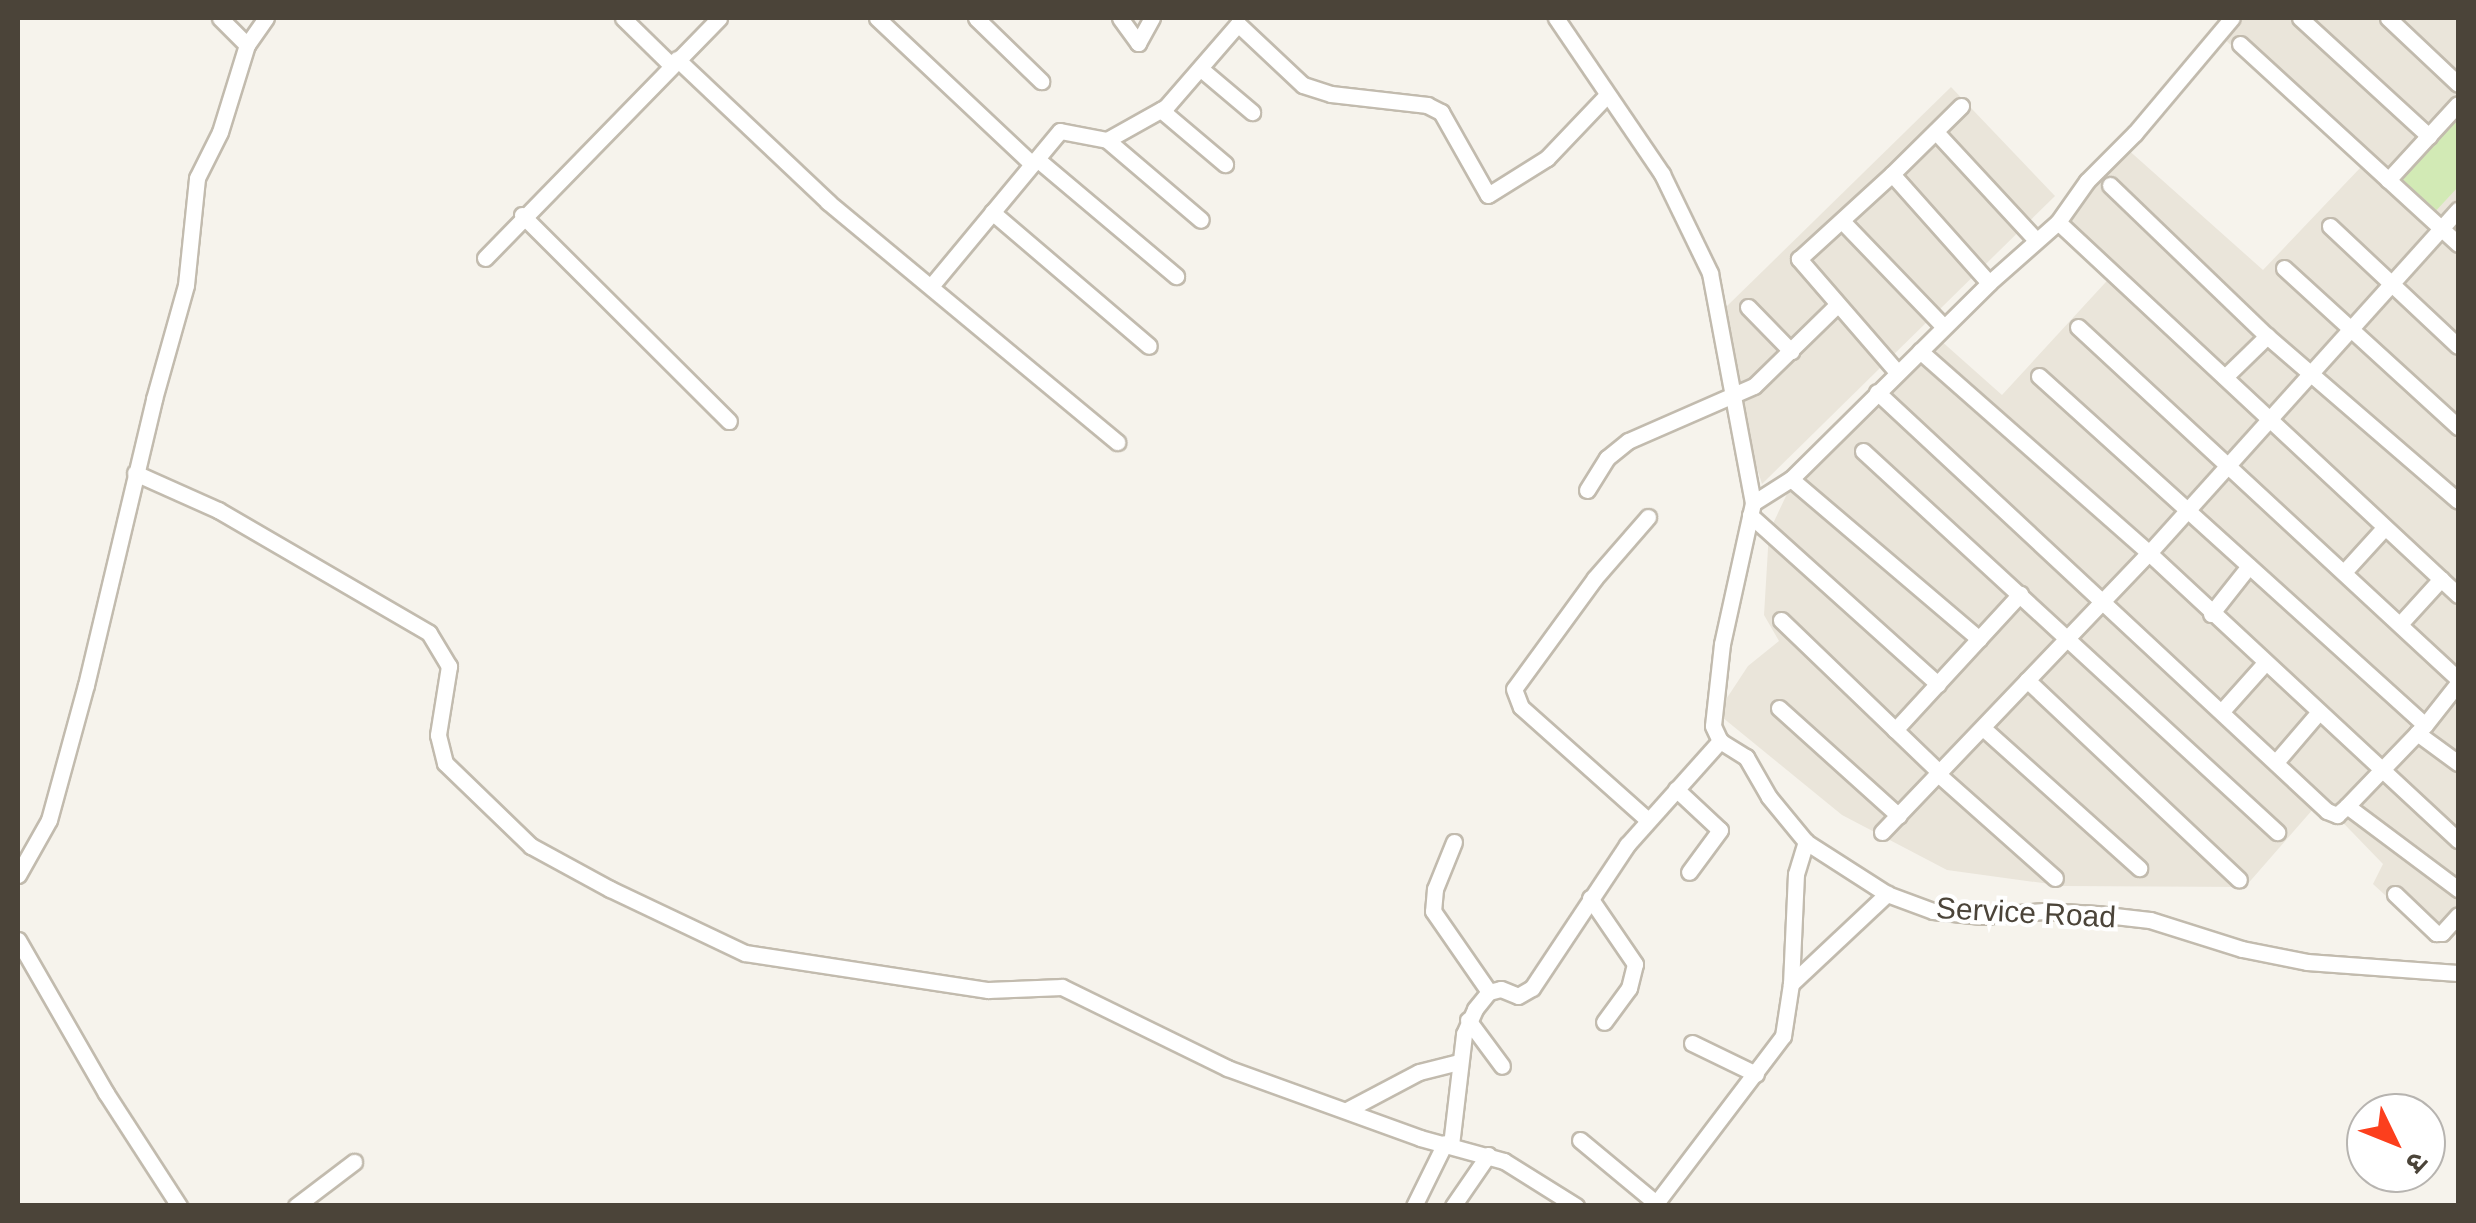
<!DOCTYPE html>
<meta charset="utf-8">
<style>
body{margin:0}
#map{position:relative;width:2476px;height:1223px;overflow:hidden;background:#f6f3ec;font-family:Helvetica,"Noto Sans Devanagari",sans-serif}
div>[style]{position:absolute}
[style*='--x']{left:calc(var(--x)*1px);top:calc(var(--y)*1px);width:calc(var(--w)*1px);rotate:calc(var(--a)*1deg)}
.residential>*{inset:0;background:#eae5da}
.green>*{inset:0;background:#d2eab5}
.roads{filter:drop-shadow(2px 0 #c2bbae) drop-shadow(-2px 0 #c2bbae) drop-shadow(0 2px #c2bbae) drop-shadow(0 -2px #c2bbae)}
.minor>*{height:15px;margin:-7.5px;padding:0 7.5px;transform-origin:7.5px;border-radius:7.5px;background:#fff}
span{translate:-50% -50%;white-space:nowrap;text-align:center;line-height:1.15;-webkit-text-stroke:8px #fff;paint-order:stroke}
.street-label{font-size:30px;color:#4b4439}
.frame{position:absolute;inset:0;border:20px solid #4b4439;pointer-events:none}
.north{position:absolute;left:2346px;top:1093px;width:100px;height:100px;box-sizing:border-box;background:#fff;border:2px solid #b7b4b0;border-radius:50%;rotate:133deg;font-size:28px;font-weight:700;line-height:40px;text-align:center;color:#4b4439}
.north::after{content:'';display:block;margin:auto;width:35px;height:45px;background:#fc3f1d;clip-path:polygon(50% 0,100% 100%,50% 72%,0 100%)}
</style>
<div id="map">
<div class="residential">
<i style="clip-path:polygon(2230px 18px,2458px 18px,2458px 920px,2437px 943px,2373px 884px,2383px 864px,2321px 800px,2245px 887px,2064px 886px,1947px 870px,1842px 815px,1717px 713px,1748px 666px,1779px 641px,1764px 615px,1769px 532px,1794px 479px,1930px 331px,2002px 395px,2116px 271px,2056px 215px,2125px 147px,2263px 270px,2361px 167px,2218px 33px)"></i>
<i style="clip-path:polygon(1951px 87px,2055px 196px,1762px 484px,1733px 392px,1725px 308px)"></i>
</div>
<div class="green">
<i style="clip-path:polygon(2458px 115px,2458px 187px,2432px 215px,2396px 182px)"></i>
</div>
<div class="roads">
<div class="minor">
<i style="--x:220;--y:18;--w:38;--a:45"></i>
<i style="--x:623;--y:18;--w:67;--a:44.4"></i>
<i style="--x:877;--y:18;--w:213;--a:43.3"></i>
<i style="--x:976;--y:18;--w:91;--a:44.1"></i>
<i style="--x:1120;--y:18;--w:31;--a:54"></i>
<i style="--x:1138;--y:43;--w:29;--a:-61"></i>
<i style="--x:1556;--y:18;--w:189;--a:55.8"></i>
<i style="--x:1662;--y:174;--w:110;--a:64.1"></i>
<i style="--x:1710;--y:273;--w:234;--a:79.4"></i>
<i style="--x:1753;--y:503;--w:144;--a:102.4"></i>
<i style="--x:1722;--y:644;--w:82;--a:96.3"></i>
<i style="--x:1713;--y:726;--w:17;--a:65"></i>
<i style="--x:1720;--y:741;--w:31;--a:32"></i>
<i style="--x:1746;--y:757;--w:46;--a:60.1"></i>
<i style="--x:1769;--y:797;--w:58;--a:50.6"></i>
<i style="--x:1806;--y:842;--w:96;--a:32.7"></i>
<i style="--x:1887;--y:894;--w:49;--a:20.3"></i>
<i style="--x:1933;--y:911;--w:49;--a:5.8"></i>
<i style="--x:1982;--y:916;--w:62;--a:-4.6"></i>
<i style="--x:2044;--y:911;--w:53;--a:3.2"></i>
<i style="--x:2097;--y:914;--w:53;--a:6.5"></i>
<i style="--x:2150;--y:920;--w:96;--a:17.5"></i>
<i style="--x:2242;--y:949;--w:66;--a:11.3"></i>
<i style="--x:2307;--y:962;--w:151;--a:4.2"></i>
<i style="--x:2300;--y:18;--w:175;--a:42.5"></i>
<i style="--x:2388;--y:18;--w:96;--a:43.3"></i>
<i style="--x:2240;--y:44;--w:296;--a:42.5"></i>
<i style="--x:677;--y:59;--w:208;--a:43.4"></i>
<i style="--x:828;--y:202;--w:376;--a:39.7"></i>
<i style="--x:1201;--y:69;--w:67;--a:40.1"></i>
<i style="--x:1161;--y:110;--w:84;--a:40.2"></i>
<i style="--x:1936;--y:132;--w:147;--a:47.2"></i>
<i style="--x:1107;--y:140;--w:123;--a:40.4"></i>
<i style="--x:1037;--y:159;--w:182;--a:40.1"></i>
<i style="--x:1892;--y:174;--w:97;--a:-44.6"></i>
<i style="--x:2388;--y:180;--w:103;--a:-47.4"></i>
<i style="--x:2110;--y:185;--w:218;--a:43.9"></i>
<i style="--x:2267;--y:336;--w:252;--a:40.8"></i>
<i style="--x:992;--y:212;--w:206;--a:40.5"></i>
<i style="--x:522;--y:215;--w:292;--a:44.9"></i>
<i style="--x:1842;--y:221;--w:147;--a:46.1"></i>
<i style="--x:2058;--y:222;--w:547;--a:43"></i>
<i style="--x:2330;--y:226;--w:175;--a:43.2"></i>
<i style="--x:485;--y:258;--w:335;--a:-45.7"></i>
<i style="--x:2284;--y:268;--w:236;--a:42.4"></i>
<i style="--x:932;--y:285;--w:200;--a:-50.3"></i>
<i style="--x:1060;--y:131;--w:48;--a:10.8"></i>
<i style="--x:1107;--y:140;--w:68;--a:-29.2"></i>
<i style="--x:1166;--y:107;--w:110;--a:-49.1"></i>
<i style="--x:1238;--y:24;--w:89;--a:43.2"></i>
<i style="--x:1303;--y:85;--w:29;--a:18"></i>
<i style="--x:1331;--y:94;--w:97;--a:6.5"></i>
<i style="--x:1427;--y:105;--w:16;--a:27"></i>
<i style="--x:1441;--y:112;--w:95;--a:60.5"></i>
<i style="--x:1488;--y:195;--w:70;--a:-32.1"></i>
<i style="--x:1547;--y:158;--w:86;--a:-46.4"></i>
<i style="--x:1748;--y:307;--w:62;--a:45.7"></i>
<i style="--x:2078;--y:327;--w:518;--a:42.81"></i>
<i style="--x:1920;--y:351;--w:305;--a:41.4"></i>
<i style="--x:2149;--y:553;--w:422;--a:42.9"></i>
<i style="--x:1897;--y:372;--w:150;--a:-130.9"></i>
<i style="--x:1799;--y:259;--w:126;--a:-42.4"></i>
<i style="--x:1892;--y:174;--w:146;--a:48.3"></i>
<i style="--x:2039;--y:376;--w:520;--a:42.12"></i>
<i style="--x:2225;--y:377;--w:59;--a:-44.3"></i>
<i style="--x:1877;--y:392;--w:615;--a:42.96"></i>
<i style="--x:2327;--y:811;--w:11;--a:22"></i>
<i style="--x:2337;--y:815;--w:13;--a:-42"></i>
<i style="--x:2347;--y:806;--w:112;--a:-46.1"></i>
<i style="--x:2425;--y:725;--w:53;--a:-51.8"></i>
<i style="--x:1863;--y:451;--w:563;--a:42.62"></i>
<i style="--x:135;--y:473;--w:91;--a:24"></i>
<i style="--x:218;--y:510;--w:244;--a:30.2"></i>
<i style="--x:429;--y:633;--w:39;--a:59"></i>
<i style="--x:449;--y:666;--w:70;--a:99.1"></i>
<i style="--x:438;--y:735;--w:29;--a:76"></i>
<i style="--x:445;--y:763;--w:120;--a:44"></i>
<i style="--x:531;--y:846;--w:90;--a:28.6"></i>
<i style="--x:610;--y:889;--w:149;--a:25.4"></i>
<i style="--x:745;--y:953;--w:246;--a:8.7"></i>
<i style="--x:988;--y:990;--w:74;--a:-2.3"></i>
<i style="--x:1062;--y:987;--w:184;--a:26.1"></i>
<i style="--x:1227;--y:1068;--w:205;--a:19.9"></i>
<i style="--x:1420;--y:1138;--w:87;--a:15.3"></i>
<i style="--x:1504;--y:1161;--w:85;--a:32"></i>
<i style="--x:1791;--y:479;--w:247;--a:40.4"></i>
<i style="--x:1587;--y:490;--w:38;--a:-58"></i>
<i style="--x:1607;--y:458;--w:27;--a:-39"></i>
<i style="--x:1628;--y:441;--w:137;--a:-23.6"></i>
<i style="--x:1754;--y:386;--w:116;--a:-44.3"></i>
<i style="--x:1753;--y:503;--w:45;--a:-32.3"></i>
<i style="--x:1791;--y:479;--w:279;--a:-44.7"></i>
<i style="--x:1989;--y:283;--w:92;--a:-41.5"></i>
<i style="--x:2058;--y:222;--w:50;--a:-54.7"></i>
<i style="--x:2087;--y:181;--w:68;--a:-45"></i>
<i style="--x:2135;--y:133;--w:150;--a:-49.9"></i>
<i style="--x:1750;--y:515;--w:253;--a:42"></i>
<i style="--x:1648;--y:517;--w:81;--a:131"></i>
<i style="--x:1595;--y:578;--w:137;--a:126.1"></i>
<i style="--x:1514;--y:689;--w:19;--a:69"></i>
<i style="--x:1521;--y:707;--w:170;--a:41.7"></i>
<i style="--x:2344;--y:572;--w:59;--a:-47.7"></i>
<i style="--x:2211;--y:614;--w:61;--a:-51.6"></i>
<i style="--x:1781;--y:620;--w:222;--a:43.9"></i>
<i style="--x:2400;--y:624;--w:61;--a:-47.7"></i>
<i style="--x:2027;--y:680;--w:291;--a:43.3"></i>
<i style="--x:1779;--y:708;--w:161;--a:42"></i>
<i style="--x:2222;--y:711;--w:63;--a:-48.2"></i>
<i style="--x:1983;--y:728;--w:210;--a:41.9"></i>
<i style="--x:1895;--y:730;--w:185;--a:-47.4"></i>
<i style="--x:2417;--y:733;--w:51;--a:36.2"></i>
<i style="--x:2276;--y:762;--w:65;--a:-49.4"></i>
<i style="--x:1939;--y:775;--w:155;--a:41.6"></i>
<i style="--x:1676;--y:789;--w:60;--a:43"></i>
<i style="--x:1720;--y:830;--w:52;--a:126.4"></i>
<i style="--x:2347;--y:806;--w:139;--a:36.8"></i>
<i style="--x:1882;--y:832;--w:386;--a:-46.3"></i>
<i style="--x:2149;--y:553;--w:462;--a:-48"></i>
<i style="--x:1454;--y:842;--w:51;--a:112"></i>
<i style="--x:1435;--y:889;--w:22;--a:95"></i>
<i style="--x:1433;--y:911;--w:98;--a:55.3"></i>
<i style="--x:18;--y:875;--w:63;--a:-60.6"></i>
<i style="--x:49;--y:820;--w:140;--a:-74.7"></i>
<i style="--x:86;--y:685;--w:294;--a:-76.6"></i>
<i style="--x:154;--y:399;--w:118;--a:-74.3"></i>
<i style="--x:186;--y:285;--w:108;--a:-84.1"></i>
<i style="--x:197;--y:178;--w:51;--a:-63.4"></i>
<i style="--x:220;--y:132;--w:91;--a:-72.8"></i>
<i style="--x:247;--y:45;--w:33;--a:-55"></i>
<i style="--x:2395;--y:894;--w:57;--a:43.6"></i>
<i style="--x:2436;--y:933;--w:6;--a:0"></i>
<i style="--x:2442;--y:933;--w:24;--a:-48"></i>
<i style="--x:1590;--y:898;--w:80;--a:55.7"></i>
<i style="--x:1635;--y:964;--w:25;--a:104"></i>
<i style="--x:1629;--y:988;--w:42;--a:126.3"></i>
<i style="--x:18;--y:940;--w:177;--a:60.1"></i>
<i style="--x:106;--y:1093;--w:135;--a:57.1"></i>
<i style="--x:1791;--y:984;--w:132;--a:-43.2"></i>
<i style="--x:1468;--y:1020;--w:57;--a:53.5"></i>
<i style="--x:1692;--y:1043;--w:71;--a:25.8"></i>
<i style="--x:1347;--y:1110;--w:81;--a:-27.8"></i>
<i style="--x:1419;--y:1072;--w:41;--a:-14"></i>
<i style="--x:1580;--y:1140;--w:99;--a:39.7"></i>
<i style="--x:1451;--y:1145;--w:112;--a:-83.3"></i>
<i style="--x:1464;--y:1034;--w:27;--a:-66"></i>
<i style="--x:1475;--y:1009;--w:22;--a:-51"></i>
<i style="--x:1489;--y:992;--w:12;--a:-14"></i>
<i style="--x:1501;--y:989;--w:18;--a:22"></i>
<i style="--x:1518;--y:996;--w:16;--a:-30"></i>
<i style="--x:1532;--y:988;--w:172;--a:-56.4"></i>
<i style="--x:1627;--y:845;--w:140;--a:-48.2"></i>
<i style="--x:296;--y:1206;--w:73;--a:-37.2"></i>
<i style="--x:1414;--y:1206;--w:70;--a:-63.8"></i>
<i style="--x:1453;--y:1206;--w:62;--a:-55.5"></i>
<i style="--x:1654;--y:1206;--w:213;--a:-52.8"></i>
<i style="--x:1783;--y:1036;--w:53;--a:-81.3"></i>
<i style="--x:1791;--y:984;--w:110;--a:-87.4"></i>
<i style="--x:1796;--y:874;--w:34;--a:-73"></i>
</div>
</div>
<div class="street-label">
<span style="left:2026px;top:913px;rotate:3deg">Service Road</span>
</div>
<div class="frame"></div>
<div class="north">उ</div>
</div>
